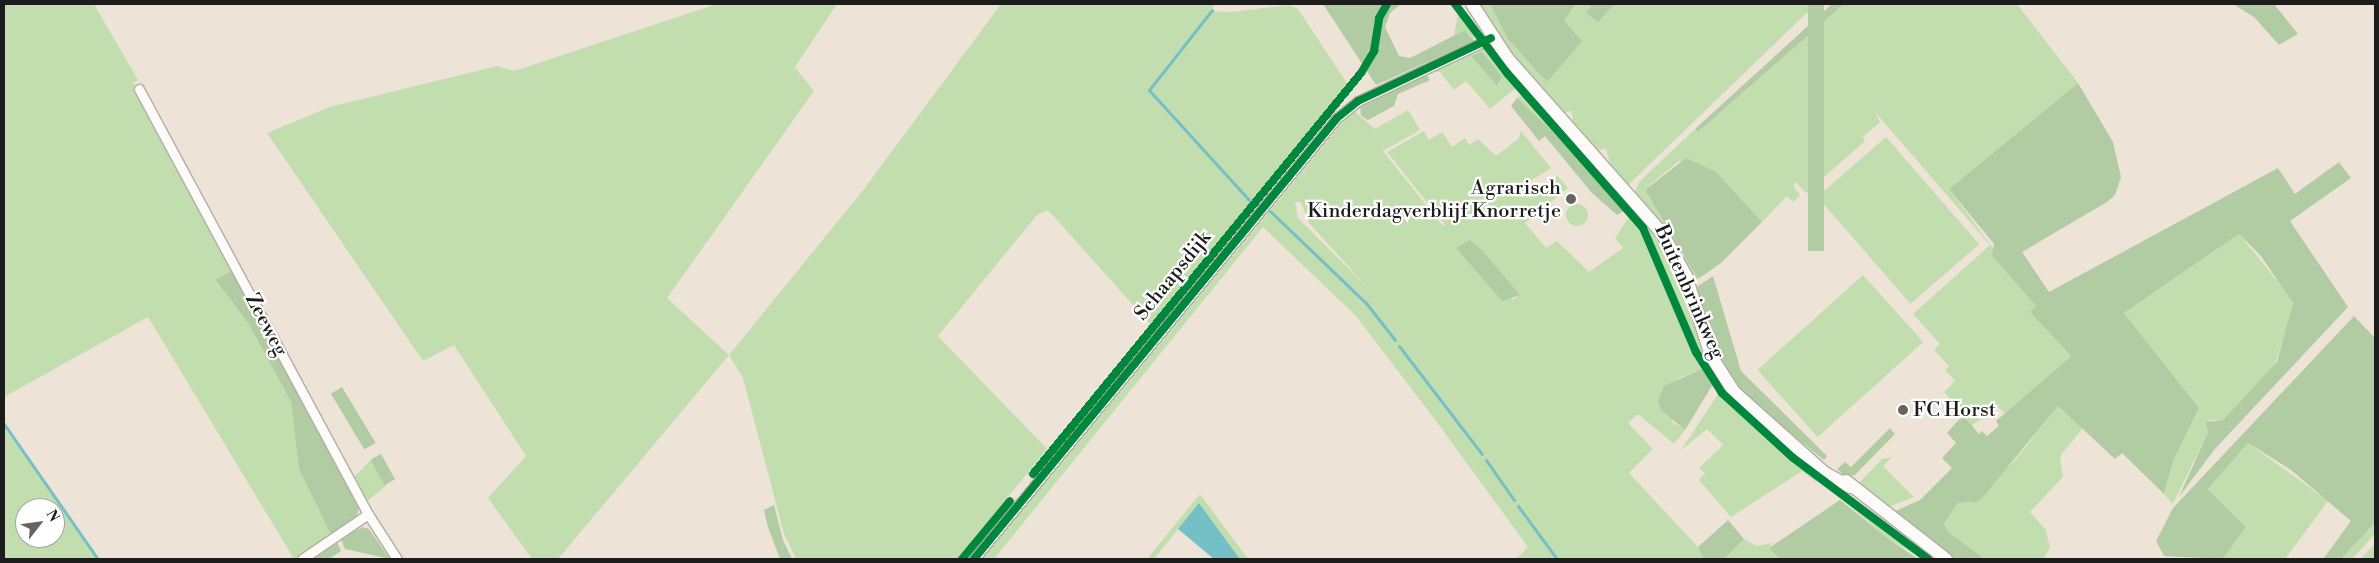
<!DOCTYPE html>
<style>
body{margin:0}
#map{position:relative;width:2379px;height:563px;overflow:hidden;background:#eee3d7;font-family:"Libre Bodoni",serif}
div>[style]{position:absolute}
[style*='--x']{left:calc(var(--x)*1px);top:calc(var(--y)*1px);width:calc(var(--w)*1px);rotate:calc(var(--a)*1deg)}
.green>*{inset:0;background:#c3deae;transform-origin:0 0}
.round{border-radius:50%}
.forest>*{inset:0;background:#b1cca3;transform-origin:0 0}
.water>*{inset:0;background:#75bfc6}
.stream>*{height:3px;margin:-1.5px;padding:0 1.5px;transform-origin:1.5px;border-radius:1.5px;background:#75bfc6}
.roads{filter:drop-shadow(1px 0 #b3ada5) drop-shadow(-1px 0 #b3ada5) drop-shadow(0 1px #b3ada5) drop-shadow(0 -1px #b3ada5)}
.minor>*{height:9px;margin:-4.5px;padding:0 4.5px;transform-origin:4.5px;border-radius:4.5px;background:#fcfbf9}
.secondary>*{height:12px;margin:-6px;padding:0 6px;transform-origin:6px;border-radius:6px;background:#fcfbf9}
.cycleway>*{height:8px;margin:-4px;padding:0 4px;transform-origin:4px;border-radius:4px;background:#00873e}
.dots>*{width:14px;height:14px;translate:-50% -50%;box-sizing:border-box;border:2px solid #fff;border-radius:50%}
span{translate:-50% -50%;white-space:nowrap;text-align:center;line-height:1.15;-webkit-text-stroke:4.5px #fff;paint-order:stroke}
.poi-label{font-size:20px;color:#1c1c1c}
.right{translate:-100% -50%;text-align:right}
.left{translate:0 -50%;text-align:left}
.street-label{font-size:20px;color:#1c1c1c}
.frame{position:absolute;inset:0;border:5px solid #1c1c1c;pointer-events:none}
.north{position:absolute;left:15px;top:498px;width:50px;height:50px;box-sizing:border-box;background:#fff;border:1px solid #a4a4a4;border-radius:50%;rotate:60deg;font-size:14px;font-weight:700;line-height:20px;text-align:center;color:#1c1c1c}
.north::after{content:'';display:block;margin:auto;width:18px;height:22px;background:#66625d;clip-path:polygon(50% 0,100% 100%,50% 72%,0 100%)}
</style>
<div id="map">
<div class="green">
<i style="clip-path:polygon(4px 4px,94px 4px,138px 80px,133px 83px,232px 271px,215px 281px,248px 323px,291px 402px,299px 469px,331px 535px,294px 559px,148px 317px,4px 397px)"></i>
<i style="clip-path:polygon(717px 4px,837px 4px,795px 67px,814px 91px,667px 298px,729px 355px,864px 189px,1001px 4px,1215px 4px,1211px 11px,1231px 12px,1289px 5px,1298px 9px,1348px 85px,1151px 325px,1048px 210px,1037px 215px,996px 265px,938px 336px,1047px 449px,957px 559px,796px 559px,784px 534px,743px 378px,729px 355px,558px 559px,532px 559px,488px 498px,526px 456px,454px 345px,423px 361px,267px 133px,330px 107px,497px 66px,514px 71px)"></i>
<i style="clip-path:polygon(1480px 4px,1490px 4px,1510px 41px,1547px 4px,1816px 4px,1628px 185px,1610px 164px,1606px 148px,1598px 151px,1573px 125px,1572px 111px,1563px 113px,1506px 48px)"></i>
<i style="clip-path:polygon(1844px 4px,2017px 4px,2078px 83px,1949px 189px,2036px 306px,2030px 312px,2071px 356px,2005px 413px,1999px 408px,1972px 425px,1944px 392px,1955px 381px,1945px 370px,1949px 366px,1934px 350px,1940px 344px,1913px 314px,1990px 245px,1875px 112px,1880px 122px,1863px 137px,1865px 141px,1806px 193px,1796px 182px,1793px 186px,1800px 195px,1793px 202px,1787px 196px,1762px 222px,1679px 161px,1650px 185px,1645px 190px,1698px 279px,1692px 279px,1635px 192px,1639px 182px,1695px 129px,1698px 132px)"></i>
<i style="clip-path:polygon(1458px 14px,1473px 31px,1474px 41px,1467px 31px,1454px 35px)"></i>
<i style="clip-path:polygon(evenodd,1484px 48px,1517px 87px,1490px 109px,1466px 81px,1454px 90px,1440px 72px,1431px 72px,1484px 48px,1471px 56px,1500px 83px,1497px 86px,1471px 56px)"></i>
<i style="clip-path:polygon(1532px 93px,1594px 162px,1528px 94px)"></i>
<i style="clip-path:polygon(1523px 94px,1626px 208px,1624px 211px,1517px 98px)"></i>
<i style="clip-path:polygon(evenodd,1353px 110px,1375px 129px,1408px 110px,1420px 130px,1383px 151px,1442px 225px,1446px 226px,1387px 152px,1424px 131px,1429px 140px,1442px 132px,1452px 147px,1465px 138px,1469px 145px,1478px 139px,1496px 156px,1518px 139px,1521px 131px,1551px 168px,1530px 181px,1530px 188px,1541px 194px,1557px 175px,1568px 188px,1525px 223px,1546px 248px,1557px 241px,1589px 272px,1623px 248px,1615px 238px,1631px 214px,1656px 255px,1702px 369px,1677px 379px,1672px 422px,1685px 430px,1674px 444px,1638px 414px,1628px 423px,1653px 449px,1629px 473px,1698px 547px,1703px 559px,1516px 559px,1528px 547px,1436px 421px,1356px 316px,1263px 227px,994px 559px,982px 559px,1353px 110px,1295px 202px,1301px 202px,1309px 223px,1366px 286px,1298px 218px,1295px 202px,1353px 110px,1471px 241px,1482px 250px,1519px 295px,1513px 300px,1471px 241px)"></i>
<i style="left:1886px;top:137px;width:142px;height:91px;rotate:49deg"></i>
<i class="round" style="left:1566px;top:204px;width:22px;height:22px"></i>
<i style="clip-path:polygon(1639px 213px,1677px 270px,1705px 355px,1702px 358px)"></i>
<i style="clip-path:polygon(2239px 234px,2293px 300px,2288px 325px,2273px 370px,2223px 420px,2209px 420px,2208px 432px,2173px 504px,2164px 494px,2173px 461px,2199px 408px,2124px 313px)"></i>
<i style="left:1863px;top:275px;width:90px;height:142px;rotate:48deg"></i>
<i style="clip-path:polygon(1723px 391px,1726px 391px,1820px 476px,1782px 446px)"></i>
<i style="clip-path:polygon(1719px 393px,1818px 480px,1816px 482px,1802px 471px,1731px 517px,1699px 480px,1705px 473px,1699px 468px,1723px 445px,1707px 429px,1681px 450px)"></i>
<i style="clip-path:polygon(2058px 406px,2083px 428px,2060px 456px,2063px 477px,2030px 512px,2046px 530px,2050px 547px,2044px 559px,1985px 559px,1948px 532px,1944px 524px,1958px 503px,1971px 503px,2016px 459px)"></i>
<i style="clip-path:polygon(evenodd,4px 427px,64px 511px,98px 559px,4px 559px,4px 427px,25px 508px,55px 508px,55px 538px,25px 538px,25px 508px)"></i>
<i style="clip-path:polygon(2248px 443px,2328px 501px,2285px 559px,2223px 559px,2246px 527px,2208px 489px)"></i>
<i style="clip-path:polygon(1892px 457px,1883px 466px,1914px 497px,1888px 507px,1859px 483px,1882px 459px)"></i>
<i style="clip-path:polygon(371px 460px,386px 486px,366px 502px,353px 478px)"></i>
<i style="clip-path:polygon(1828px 488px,1891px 536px,1924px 559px,1890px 540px)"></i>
<i style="clip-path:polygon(1200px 494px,1248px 559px,1240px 559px,1199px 503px,1154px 559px,1147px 559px)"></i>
<i style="clip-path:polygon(2375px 523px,2375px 534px,2352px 559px,2341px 559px)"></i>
<i style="clip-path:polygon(1744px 539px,1757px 546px,1772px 543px,1769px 548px,1780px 559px,1724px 559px)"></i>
<i style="clip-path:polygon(2375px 544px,2375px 559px,2361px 559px,2368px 551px)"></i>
</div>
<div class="forest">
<i style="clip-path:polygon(1323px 4px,1401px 4px,1390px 13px,1385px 27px,1399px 56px,1410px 58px,1465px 30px,1474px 41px,1376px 85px)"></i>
<i style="clip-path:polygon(1490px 4px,1575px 4px,1564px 21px,1582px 41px,1547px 82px,1508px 39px)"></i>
<i style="clip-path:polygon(1587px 4px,1614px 4px,1598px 22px,1586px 13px,1591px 6px)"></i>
<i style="left:1808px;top:4px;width:16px;height:247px"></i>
<i style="clip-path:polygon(1832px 4px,1844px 4px,1698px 132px,1695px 129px)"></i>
<i style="clip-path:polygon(2233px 4px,2274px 4px,2298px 34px,2279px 45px,2254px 17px)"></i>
<i style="clip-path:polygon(1482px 52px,1502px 77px,1497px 86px,1471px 56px)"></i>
<i style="clip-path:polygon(1427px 75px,1430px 80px,1398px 94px,1394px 106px,1368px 120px,1361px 116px,1360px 107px)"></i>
<i style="clip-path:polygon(2078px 83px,2113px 142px,2121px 177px,2115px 195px,2107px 202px,2022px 252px,2049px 292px,2278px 168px,2295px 194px,2339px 162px,2351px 178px,2290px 221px,2348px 307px,2214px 450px,2179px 497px,2208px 432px,2206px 422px,2223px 420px,2277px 362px,2293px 303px,2261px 256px,2239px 234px,2124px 313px,2199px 408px,2173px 461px,2164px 494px,2122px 453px,2115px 459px,2058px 406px,1983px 497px,1976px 502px,1958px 503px,1944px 524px,1948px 532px,1985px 559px,1953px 559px,1893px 512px,1920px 500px,1952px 468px,1942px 458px,1956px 443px,1947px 433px,1963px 415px,1979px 434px,1982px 431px,1987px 436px,1999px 426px,1996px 421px,2071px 356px,2030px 312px,2036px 306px,1992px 255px,1994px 244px,1949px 189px)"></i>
<i style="clip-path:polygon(1517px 98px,1560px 139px,1624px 211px,1617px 215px,1591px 192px,1545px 136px,1539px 141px,1511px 106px)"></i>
<i style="clip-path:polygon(1686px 158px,1716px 172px,1762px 222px,1721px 263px,1698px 279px,1645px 190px)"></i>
<i style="clip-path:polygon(1470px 240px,1482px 250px,1520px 295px,1502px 301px,1456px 248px)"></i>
<i style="clip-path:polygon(232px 271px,359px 509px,356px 518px,331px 535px,299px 469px,291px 402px,248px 323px,215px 280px)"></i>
<i style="clip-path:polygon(1713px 276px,1741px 371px,1827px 456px,1824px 460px,1743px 395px,1719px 361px,1695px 288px)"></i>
<i style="clip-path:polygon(2354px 316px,2375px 338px,2375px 523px,2341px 559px,2323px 559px,2351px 521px,2291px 470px,2248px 443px,2208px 489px,2246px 527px,2223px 559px,2164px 556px,2156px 541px,2173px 508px)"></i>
<i style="clip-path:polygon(1702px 369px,1713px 384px,1685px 430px,1661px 410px,1658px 401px,1664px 386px)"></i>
<i style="left:342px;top:387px;width:65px;height:13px;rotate:59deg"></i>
<i style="clip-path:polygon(1890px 428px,1895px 434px,1855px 475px,1846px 477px,1837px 469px,1845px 462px,1851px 467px)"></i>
<i style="left:381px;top:454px;width:29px;height:12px;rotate:61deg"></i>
<i style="clip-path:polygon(1840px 500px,1890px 540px,1918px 559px,1780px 559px,1769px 548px)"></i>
<i style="clip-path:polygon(774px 505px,783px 540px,792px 559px,780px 559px,768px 527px,764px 510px)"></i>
<i style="clip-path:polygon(1728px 520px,1744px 539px,1724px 559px,1703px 559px,1698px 547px)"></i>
<i style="clip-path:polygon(362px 527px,369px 529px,390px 559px,345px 549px,341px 539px)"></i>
<i style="clip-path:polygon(337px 542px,341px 551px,329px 559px,313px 559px)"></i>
</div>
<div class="water">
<i style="clip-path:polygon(1199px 503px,1240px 559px,1214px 559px,1178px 529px)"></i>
</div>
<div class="stream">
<i style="--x:1212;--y:10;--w:102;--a:128.2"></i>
<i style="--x:1149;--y:90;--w:149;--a:47.7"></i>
<i style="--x:1270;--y:211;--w:133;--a:43.8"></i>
<i style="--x:1366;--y:303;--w:47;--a:51.9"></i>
<i style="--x:1399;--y:346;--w:136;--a:52.5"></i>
<i style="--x:4;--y:424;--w:165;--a:55.2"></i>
<i style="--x:1486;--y:460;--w:49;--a:55"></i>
<i style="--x:1518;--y:506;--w:66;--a:53.7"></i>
</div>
<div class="roads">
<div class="minor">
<i style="--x:139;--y:89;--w:483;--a:61.7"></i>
<i style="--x:368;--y:514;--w:54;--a:57.2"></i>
<i style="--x:302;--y:559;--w:80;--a:-34.3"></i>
<i style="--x:974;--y:559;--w:571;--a:-50.54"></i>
<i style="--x:1337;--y:118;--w:27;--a:-39"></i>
<i style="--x:1358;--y:101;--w:147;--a:-25.3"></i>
</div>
<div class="secondary">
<i style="--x:1472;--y:4;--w:66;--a:56.8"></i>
<i style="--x:1508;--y:59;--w:232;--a:48.5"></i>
<i style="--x:1662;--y:233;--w:49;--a:60.8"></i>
<i style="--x:1686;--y:276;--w:84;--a:72.6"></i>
<i style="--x:1711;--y:356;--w:43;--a:57.4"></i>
<i style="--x:1734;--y:392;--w:122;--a:41.7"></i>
<i style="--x:1825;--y:473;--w:29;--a:29"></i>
<i style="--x:1846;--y:481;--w:127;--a:38"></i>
</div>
</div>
<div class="cycleway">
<i style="--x:1455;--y:4;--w:86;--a:53"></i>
<i style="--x:1507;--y:73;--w:206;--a:48.7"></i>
<i style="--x:1643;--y:228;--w:135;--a:66.9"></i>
<i style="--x:1696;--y:352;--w:49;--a:57.6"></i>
<i style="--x:1722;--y:393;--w:95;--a:42.4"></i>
<i style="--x:1792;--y:457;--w:170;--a:36.9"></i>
<i style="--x:1033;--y:474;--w:518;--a:-50.72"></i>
<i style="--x:1361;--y:73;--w:26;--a:-59"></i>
<i style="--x:1374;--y:51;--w:33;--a:-81"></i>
<i style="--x:1379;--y:18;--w:16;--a:-60"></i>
<i style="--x:962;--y:559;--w:75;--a:-50.4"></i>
<i style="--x:974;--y:559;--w:571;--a:-50.54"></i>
<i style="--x:1337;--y:118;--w:27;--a:-39"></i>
<i style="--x:1358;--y:101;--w:147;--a:-25.3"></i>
</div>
<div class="dots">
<i style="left:1571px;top:199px;background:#66625d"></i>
<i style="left:1903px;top:410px;background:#66625d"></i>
</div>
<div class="poi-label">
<span class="right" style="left:1561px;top:200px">Agrarisch<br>Kinderdagverblijf Knorretje</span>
<span class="left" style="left:1913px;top:410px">FC Horst</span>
</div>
<div class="street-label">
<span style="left:1173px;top:276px;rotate:-51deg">Schaapsdijk</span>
<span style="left:1689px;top:292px;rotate:66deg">Buitenbrinkweg</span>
<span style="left:266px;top:325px;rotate:62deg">Zeeweg</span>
</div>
<div class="frame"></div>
<div class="north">N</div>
</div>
